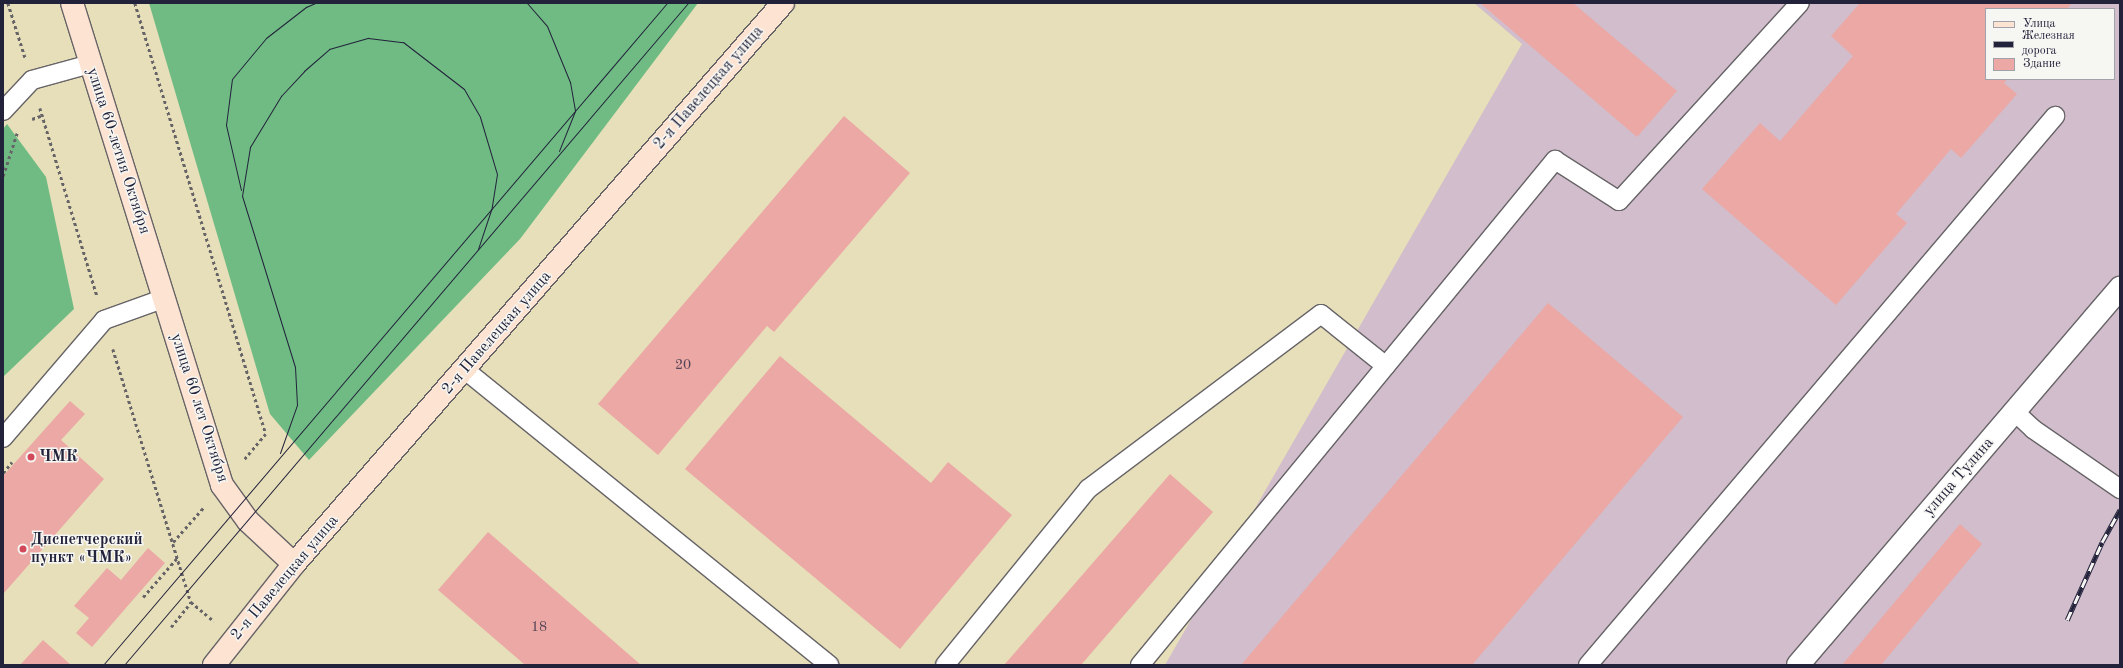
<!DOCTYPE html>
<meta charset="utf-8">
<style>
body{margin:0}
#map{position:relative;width:2123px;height:668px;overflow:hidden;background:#e7dfb9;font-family:"Old Standard TT",serif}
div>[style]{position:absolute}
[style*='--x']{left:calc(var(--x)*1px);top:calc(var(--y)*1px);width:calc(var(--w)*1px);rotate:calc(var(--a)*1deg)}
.industrial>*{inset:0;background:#d1bdcb}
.forest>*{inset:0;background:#6fbb83}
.building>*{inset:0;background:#eba8a5}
.path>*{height:2.5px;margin-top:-1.25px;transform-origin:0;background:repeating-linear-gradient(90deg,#676467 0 3px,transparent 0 6px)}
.roads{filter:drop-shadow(1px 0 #676467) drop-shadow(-1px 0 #676467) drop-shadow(0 1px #676467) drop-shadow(0 -1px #676467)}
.lane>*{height:18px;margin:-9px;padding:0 9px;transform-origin:9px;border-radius:9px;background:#fff}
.street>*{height:22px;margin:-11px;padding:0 11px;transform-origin:11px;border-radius:11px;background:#fff}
.secondary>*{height:22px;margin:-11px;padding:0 11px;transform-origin:11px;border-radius:11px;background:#fde3d1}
.tram>*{height:1px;margin:-0.5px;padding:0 0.5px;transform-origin:0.5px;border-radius:0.5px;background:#22223b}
.rail>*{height:4.5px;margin-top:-2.25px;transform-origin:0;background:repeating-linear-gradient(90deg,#f6f6f2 0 9px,#22223b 0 18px);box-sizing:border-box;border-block:1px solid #22223b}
.dots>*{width:11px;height:11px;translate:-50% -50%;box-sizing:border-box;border:2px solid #f6f6f2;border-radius:50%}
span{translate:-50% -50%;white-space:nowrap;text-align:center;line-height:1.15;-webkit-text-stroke:3px #f6f6f2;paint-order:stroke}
.number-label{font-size:14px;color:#544456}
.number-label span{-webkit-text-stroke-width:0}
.street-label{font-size:16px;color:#22223b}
.poi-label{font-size:16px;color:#22223b;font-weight:700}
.left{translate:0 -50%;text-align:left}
.frame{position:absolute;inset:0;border:4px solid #22223b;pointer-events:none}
.legend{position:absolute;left:1985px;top:8px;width:130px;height:72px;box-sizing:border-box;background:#f6f6f2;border:1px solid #a1a1a9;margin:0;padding:5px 7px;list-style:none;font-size:12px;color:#22223b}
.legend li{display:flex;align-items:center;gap:8px;height:20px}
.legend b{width:20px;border:1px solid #a1a1a9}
</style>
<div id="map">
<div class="industrial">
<i style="clip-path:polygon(evenodd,1474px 3px,2120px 3px,2120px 665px,1165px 665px,1522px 44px,1474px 3px,1986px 9px,2114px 9px,2114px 79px,1986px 79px,1986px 9px)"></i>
</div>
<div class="forest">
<i style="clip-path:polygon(149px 3px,698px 3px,520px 239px,309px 460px,270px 414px)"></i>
<i style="clip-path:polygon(7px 124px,46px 177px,74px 309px,3px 377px,3px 129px)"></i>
</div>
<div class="building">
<i style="clip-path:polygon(1480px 3px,1573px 3px,1677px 91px,1637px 137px)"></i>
<i style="clip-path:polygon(1860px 3px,2072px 3px,2067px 9px,1986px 9px,1986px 79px,2007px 79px,2004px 83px,2017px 94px,1961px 158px,1951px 149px,1896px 214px,1907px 223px,1836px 305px,1702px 189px,1760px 123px,1780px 141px,1853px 56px,1831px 36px)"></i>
<i style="clip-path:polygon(844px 116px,910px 173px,774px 332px,767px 326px,658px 455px,598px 404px)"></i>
<i style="clip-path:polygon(1548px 303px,1683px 417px,1472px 665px,1241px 665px)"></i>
<i style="clip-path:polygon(780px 356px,931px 483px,948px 462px,1012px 515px,900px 649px,685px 469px)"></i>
<i style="clip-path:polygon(70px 401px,85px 414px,61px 440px,104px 479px,4px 593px,3px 476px)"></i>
<i style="clip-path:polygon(1170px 474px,1213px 512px,1081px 665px,1004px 665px)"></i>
<i style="clip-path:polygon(1960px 524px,1982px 544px,1881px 665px,1842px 665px)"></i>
<i style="clip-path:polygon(488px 532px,641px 665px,525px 665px,438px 590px)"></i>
<i style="clip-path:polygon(148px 548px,165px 563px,92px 647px,76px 633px,89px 618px,74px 606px,107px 568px,121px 580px)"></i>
<i style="clip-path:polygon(43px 640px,71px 665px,20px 665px)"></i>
</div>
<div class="path">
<i style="--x:8;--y:3;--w:57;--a:72.5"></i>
<i style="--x:135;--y:3;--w:450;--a:73.1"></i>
<i style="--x:266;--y:434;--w:35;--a:130"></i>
<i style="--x:40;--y:108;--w:196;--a:73.1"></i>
<i style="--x:32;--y:119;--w:12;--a:-20"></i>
<i style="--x:3;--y:176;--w:45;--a:-72"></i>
<i style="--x:113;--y:349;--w:265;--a:72.9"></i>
<i style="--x:191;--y:602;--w:30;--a:40"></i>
<i style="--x:3;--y:473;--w:14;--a:-51"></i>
<i style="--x:173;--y:542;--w:47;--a:-48.5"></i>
<i style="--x:143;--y:597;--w:52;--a:-48.9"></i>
<i style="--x:171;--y:627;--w:32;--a:-51"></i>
</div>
<div class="roads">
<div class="lane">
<i style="--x:3;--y:111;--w:42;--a:-46.9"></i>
<i style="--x:32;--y:80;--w:60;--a:-15.4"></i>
<i style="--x:465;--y:370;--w:469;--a:39"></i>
<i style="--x:2015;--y:412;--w:25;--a:43"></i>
<i style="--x:2033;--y:429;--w:106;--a:34.6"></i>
<i style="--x:3;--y:438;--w:155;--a:-49.4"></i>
<i style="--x:104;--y:320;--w:65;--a:-19.8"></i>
<i style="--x:945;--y:665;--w:227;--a:-50.9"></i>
<i style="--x:1088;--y:489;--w:291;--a:-36.9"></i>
<i style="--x:1321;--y:314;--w:83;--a:38.7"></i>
<i style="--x:1140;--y:665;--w:654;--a:-50.59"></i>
<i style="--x:1555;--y:160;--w:76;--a:32.6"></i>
<i style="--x:1619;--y:201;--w:268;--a:-47.6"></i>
<i style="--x:1588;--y:665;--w:721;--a:-49.61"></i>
</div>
<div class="street">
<i style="--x:1798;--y:665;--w:496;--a:-49.5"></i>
</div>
<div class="secondary">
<i style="--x:72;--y:3;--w:505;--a:72.71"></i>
<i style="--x:222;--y:485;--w:44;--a:54.2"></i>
<i style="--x:248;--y:521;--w:63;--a:43.1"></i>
<i style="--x:214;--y:665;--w:129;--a:-51.6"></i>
<i style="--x:294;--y:564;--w:744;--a:-48.92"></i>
</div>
</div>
<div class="tram">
<i style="--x:527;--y:3;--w:30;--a:49"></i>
<i style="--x:547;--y:26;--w:61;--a:67.7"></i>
<i style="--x:570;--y:82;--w:29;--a:80"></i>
<i style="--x:575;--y:111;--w:43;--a:111.8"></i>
<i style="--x:241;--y:190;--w:67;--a:-103"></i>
<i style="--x:226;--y:125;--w:46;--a:-82.6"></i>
<i style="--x:232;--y:79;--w:53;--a:-50.3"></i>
<i style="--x:266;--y:38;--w:51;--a:-37.8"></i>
<i style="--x:306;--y:7;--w:10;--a:-24"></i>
<i style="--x:280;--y:453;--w:51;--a:-70.5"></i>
<i style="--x:297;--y:405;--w:38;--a:-93"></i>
<i style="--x:295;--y:367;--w:179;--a:-107.2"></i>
<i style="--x:242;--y:196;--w:50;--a:-80.7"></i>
<i style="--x:250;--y:147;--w:60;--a:-58.7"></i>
<i style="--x:281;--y:96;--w:34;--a:-47"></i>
<i style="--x:304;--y:71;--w:33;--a:-41"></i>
<i style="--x:329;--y:49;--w:41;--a:-15.8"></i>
<i style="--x:368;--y:38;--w:35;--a:7"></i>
<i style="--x:403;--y:42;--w:77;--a:37.6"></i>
<i style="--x:464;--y:89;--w:32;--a:60"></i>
<i style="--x:480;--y:117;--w:59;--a:73.4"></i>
<i style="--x:497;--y:174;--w:36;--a:99"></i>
<i style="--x:491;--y:210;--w:41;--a:108.4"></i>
<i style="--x:103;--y:665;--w:870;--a:-49.57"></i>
<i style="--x:124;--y:665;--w:870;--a:-49.57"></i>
</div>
<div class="rail">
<i style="--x:2067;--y:620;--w:85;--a:-65.8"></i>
<i style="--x:2102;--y:542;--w:37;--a:-61"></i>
</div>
<div class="dots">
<i style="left:31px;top:457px;background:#d1495b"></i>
<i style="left:23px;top:549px;background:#d1495b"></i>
</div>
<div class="number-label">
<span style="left:683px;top:365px">20</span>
<span style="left:539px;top:627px">18</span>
</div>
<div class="street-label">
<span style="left:709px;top:88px;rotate:-49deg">2-я Павелецкая улица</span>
<span style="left:118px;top:151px;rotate:72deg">улица 60-летия Октября</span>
<span style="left:497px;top:333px;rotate:-49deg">2-я Павелецкая улица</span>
<span style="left:199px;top:408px;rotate:72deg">улица 60 лет Октября</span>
<span style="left:1959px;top:477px;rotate:-49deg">улица Тулина</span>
<span style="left:285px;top:578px;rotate:-50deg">2-я Павелецкая улица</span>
</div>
<div class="poi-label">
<span class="left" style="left:39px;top:457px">ЧМК</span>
<span class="left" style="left:31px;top:549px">Диспетчерский<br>пункт «ЧМК»</span>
</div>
<div class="frame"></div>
<ul class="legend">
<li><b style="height:5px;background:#fde3d1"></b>Улица</li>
<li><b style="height:5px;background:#22223b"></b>Железная дорога</li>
<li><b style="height:11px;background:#eba8a5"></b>Здание</li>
</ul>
</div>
